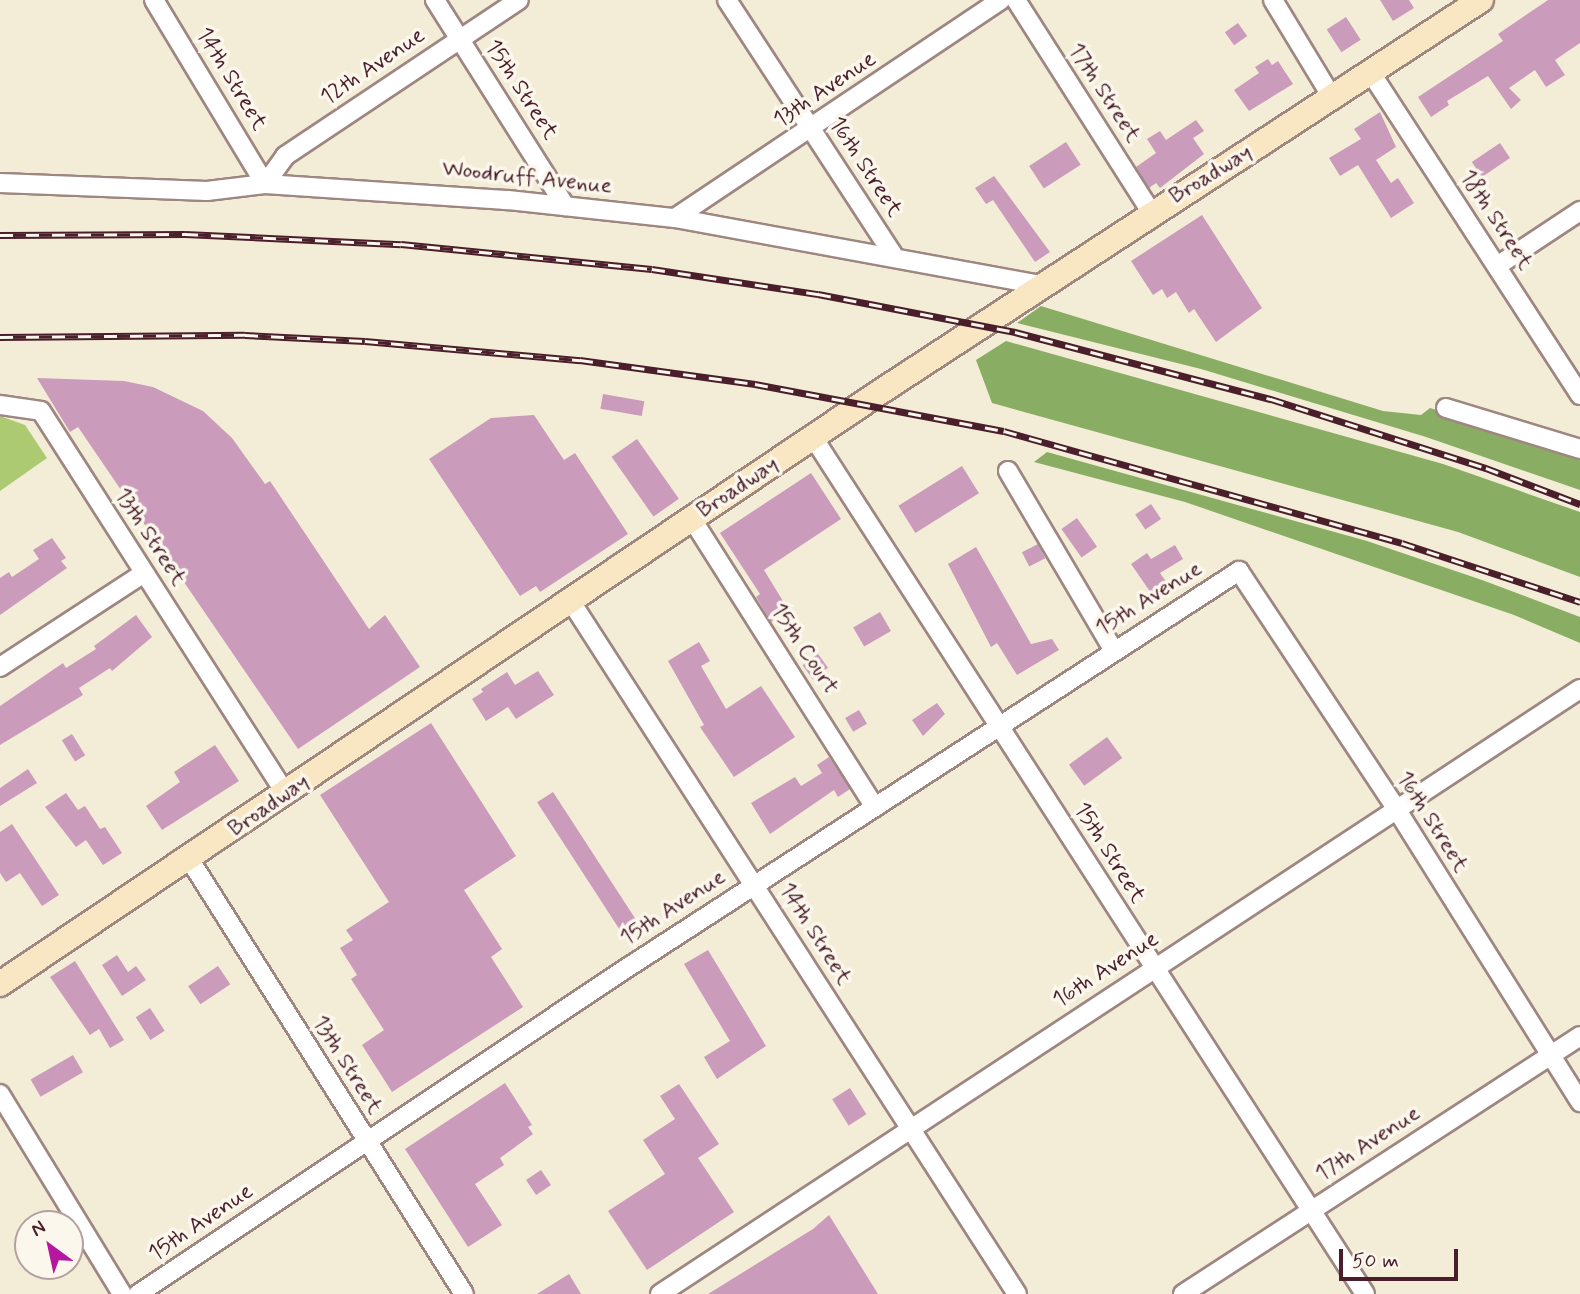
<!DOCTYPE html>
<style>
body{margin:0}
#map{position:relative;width:1580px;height:1294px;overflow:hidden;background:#f3edd7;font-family:Mynerve,sans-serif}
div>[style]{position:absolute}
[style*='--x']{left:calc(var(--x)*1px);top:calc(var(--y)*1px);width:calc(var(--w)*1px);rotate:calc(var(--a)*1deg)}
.green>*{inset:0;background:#acca71}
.forest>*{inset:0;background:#89ae63}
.building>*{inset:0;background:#cb9bbc;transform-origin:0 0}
.roads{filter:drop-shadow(2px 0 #9e8681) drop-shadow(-2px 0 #9e8681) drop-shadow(0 2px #9e8681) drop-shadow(0 -2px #9e8681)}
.street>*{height:18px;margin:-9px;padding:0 9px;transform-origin:9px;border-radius:9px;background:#fff}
.secondary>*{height:24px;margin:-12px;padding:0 12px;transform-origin:12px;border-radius:12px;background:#f9e7c3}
.rail>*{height:7px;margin-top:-3.5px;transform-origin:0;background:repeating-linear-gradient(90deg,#fbf7ec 0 13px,#4a1f2b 0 26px);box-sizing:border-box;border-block:2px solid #4a1f2b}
span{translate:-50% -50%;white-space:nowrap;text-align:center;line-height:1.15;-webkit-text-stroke:7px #fbf7ec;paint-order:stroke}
.street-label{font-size:23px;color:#4a1f2b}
.north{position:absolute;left:14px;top:1210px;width:70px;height:70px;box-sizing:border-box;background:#fbf7ec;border:2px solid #b4a19f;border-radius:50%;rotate:327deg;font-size:19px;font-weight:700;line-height:28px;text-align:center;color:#4a1f2b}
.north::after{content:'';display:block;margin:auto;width:24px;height:32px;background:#b5179e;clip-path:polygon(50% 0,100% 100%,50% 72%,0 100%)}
.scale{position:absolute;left:1339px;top:1249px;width:119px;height:32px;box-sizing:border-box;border:4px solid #4a1f2b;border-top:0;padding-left:9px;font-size:21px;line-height:24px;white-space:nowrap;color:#4a1f2b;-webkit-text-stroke:5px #fbf7ec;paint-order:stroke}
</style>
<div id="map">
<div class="green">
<i style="clip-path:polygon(0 416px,25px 425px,47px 458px,0 491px)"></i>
</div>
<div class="forest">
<i style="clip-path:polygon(1041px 306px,1383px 411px,1421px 415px,1430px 408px,1580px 457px,1580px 490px,1426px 437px,1201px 369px,1017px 323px)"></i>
<i style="clip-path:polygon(1006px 341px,1443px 464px,1580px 512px,1580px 577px,1458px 532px,992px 403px,976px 360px)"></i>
<i style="clip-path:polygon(1047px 452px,1367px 541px,1482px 580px,1580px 617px,1580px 643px,1514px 615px,1185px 502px,1034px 462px)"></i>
</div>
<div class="building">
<i style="clip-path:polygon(1380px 0,1409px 0,1414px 8px,1393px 21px)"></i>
<i style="clip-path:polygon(1548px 0,1580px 0,1580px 43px,1555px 60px,1565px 75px,1546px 87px,1535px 70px,1509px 88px,1521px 100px,1511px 109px,1488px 76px,1447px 101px,1449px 105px,1431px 117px,1418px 97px,1503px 41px,1498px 34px)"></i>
<i style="left:1346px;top:17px;width:27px;height:23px;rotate:57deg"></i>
<i style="left:1238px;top:23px;width:16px;height:16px;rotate:55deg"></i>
<i style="clip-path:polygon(1268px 59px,1272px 65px,1278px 61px,1293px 84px,1249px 111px,1234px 90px,1259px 73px,1255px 67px)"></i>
<i style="clip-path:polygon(1380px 112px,1396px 147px,1376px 160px,1391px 183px,1398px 178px,1414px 203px,1391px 218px,1358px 165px,1340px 176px,1329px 158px,1361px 139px,1354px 129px)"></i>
<i style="clip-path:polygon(1196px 120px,1204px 131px,1193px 138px,1204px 154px,1160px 188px,1156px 183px,1149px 188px,1136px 167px,1156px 153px,1147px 139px,1160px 131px,1166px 140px)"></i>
<i style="left:1066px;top:142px;width:27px;height:44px;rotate:57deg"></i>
<i style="left:1500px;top:143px;width:18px;height:34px;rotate:56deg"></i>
<i style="clip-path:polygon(994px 176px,1050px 252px,1035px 262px,993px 200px,986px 204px,975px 188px)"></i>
<i style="clip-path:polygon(1202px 215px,1262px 308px,1216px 342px,1194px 309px,1189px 313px,1176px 292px,1167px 298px,1162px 289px,1153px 295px,1131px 261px)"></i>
<i style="clip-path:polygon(37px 378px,124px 381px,153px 387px,203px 411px,232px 438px,265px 484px,270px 481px,369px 629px,385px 615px,420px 667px,298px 749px,78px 427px,70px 432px)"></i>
<i style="left:603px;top:394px;width:42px;height:15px;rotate:10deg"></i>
<i style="clip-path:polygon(534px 415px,564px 460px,575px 453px,628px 534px,540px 592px,536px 586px,520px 596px,429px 459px,491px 418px)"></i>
<i style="left:637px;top:439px;width:73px;height:31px;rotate:55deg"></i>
<i style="left:962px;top:466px;width:32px;height:75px;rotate:58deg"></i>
<i style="clip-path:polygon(811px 473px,841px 519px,764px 570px,789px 611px,771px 622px,756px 597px,760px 594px,720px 533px)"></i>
<i style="left:1151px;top:504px;width:18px;height:19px;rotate:56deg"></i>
<i style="left:1077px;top:518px;width:35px;height:19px;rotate:55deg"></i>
<i style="clip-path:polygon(52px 538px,66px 558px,61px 561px,67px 568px,0 615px,0 578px,9px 572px,12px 577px,39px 559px,33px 550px)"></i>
<i style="left:1038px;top:544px;width:16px;height:18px;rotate:63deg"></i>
<i style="clip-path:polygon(1175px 545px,1183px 559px,1160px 573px,1167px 583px,1151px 593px,1131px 564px,1147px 553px,1151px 559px)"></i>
<i style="clip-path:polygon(976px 547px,1031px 644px,1052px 639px,1059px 650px,1017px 675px,997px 643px,991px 647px,948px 564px)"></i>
<i style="left:880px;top:612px;width:22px;height:31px;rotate:60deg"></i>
<i style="clip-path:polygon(136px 615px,152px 637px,112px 671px,110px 668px,79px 688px,83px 695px,0 745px,0 706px,63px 663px,66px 668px,96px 649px,94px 646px)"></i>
<i style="clip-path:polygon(699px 642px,710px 661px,701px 666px,726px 709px,761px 686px,795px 737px,734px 777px,700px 727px,704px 725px,668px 661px)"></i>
<i style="left:818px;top:654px;width:17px;height:19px;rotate:54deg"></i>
<i style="clip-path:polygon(538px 671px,554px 695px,516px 719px,508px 707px,486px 721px,472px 699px,483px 692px,481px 689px,507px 672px,515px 685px)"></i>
<i style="clip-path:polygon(937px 703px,945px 714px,923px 736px,912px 720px)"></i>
<i style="left:859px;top:710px;width:16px;height:16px;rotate:60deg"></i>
<i style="clip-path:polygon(431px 723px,516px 856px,464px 890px,502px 949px,491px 957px,523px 1007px,392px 1092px,362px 1045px,384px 1030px,351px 979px,357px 975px,340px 948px,353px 940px,346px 930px,389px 902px,320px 795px)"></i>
<i style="left:72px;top:734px;width:25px;height:12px;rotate:58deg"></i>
<i style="left:1107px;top:737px;width:26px;height:47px;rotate:54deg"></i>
<i style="clip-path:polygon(215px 745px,239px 781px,162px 830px,146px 806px,180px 782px,174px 772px)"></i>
<i style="clip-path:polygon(829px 757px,850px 789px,838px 797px,834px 790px,770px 834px,751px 803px,795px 777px,801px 786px,822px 773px,817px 765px)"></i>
<i style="clip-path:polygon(28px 769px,37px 783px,0 806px,0 788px)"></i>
<i style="left:553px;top:792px;width:164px;height:19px;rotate:57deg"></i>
<i style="clip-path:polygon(66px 793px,78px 810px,85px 806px,100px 829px,105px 827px,122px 853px,103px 865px,86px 840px,76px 847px,45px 807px)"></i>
<i style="clip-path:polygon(12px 824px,59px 895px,42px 906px,20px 873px,6px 882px,0 873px,0 832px)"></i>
<i style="clip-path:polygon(708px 950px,766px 1046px,717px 1079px,704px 1057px,730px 1041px,684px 964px)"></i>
<i style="clip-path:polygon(117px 955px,128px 972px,136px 966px,146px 980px,122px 996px,102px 965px)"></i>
<i style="clip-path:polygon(75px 961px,124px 1040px,110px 1048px,99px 1029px,90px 1035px,50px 977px)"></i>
<i style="left:218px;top:966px;width:22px;height:36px;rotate:56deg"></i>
<i style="left:150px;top:1008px;width:27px;height:17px;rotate:57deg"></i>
<i style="left:73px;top:1055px;width:20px;height:49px;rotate:60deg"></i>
<i style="clip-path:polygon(505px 1083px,532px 1125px,528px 1127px,533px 1134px,500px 1158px,504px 1165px,475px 1184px,502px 1225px,468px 1247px,405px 1149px)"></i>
<i style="clip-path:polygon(679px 1084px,719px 1144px,698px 1158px,734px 1212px,647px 1270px,608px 1211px,665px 1174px,643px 1140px,675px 1119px,660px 1096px)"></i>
<i style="left:850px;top:1088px;width:31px;height:21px;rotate:58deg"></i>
<i style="left:541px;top:1170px;width:18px;height:18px;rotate:56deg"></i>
<i style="clip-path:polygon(829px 1215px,878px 1294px,708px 1294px,813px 1229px)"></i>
<i style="clip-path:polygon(569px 1274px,581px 1294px,537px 1294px)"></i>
</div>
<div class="roads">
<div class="street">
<i style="--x:154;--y:0;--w:215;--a:58.9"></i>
<i style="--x:265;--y:184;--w:34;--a:-54"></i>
<i style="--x:285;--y:156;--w:281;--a:-33.7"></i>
<i style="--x:435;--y:0;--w:244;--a:57.7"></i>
<i style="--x:727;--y:0;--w:304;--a:56.9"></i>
<i style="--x:1016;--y:0;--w:251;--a:57.5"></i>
<i style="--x:1273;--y:0;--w:116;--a:58.8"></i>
<i style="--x:1371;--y:73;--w:384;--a:57"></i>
<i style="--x:0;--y:183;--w:207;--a:2.2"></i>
<i style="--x:207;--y:191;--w:58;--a:-6.9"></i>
<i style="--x:265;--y:184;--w:244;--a:3.8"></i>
<i style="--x:508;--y:200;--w:168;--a:6.2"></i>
<i style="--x:675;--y:218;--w:375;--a:10.4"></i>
<i style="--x:675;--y:218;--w:392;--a:-33.8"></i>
<i style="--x:1497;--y:266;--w:100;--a:-33.5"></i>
<i style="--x:0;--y:405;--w:41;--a:8.3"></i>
<i style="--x:41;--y:411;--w:455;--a:57.4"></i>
<i style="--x:1446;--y:408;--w:140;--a:17"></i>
<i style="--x:813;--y:437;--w:1019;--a:57.21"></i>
<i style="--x:1008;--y:471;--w:209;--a:59.5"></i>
<i style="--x:692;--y:519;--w:340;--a:57.6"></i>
<i style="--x:570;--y:600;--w:825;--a:57.21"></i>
<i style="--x:0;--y:667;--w:172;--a:-33.1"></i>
<i style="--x:190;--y:860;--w:513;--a:57.73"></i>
<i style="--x:0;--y:1094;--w:234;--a:58.6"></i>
<i style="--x:138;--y:1294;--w:591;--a:-33.69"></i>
<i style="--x:630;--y:966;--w:726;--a:-32.97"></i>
<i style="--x:1239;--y:571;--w:287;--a:56.5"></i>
<i style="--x:1397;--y:810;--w:345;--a:57.9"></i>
<i style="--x:660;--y:1294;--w:1101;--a:-33.33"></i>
<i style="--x:1183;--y:1294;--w:473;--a:-33"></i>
</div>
<div class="secondary">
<i style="--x:0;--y:984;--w:1057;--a:-33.93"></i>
<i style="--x:877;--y:394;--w:721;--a:-33.12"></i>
</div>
</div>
<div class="rail">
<i style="--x:0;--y:235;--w:185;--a:-0.3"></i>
<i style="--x:185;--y:234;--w:216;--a:2.7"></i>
<i style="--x:401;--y:244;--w:252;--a:5.7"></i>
<i style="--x:652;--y:269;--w:168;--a:8.6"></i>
<i style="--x:818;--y:294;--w:201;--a:10.9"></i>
<i style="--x:1015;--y:332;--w:265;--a:14.7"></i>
<i style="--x:1271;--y:399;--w:226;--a:17.8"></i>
<i style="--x:1486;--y:468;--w:101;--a:21"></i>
<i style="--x:0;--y:337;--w:245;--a:-0.5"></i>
<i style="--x:245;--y:335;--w:120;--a:2.9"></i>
<i style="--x:365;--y:341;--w:216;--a:5.1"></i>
<i style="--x:580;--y:360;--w:177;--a:7.8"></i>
<i style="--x:755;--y:384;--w:253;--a:10.7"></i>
<i style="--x:1004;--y:431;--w:413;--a:15.7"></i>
<i style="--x:1402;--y:543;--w:188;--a:18.3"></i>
</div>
<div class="street-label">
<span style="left:373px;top:67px;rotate:-34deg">12th Avenue</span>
<span style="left:231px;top:79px;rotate:59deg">14th Street</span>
<span style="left:521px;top:90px;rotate:57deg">15th Street</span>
<span style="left:825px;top:90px;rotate:-34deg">13th Avenue</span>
<span style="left:1104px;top:93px;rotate:57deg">17th Street</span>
<span style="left:865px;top:167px;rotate:57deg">16th Street</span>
<span style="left:1211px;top:175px;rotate:-32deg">Broadway</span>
<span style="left:527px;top:178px;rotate:6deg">Woodruff Avenue</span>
<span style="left:1496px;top:220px;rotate:57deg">18th Street</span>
<span style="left:738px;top:488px;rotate:-34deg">Broadway</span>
<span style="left:150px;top:537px;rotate:57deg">13th Street</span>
<span style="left:1149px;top:599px;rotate:-32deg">15th Avenue</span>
<span style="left:804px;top:649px;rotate:57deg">15th Court</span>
<span style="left:269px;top:806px;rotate:-35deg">Broadway</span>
<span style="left:1432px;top:822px;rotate:58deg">16th Street</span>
<span style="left:1109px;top:853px;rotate:58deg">15th Street</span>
<span style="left:673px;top:908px;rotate:-33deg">15th Avenue</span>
<span style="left:815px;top:934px;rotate:58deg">14th Street</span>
<span style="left:1106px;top:970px;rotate:-33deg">16th Avenue</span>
<span style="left:347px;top:1065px;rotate:58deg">13th Street</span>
<span style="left:1368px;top:1144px;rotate:-33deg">17th Avenue</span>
<span style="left:201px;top:1223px;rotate:-34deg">15th Avenue</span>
</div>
<div class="north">N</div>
<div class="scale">50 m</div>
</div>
